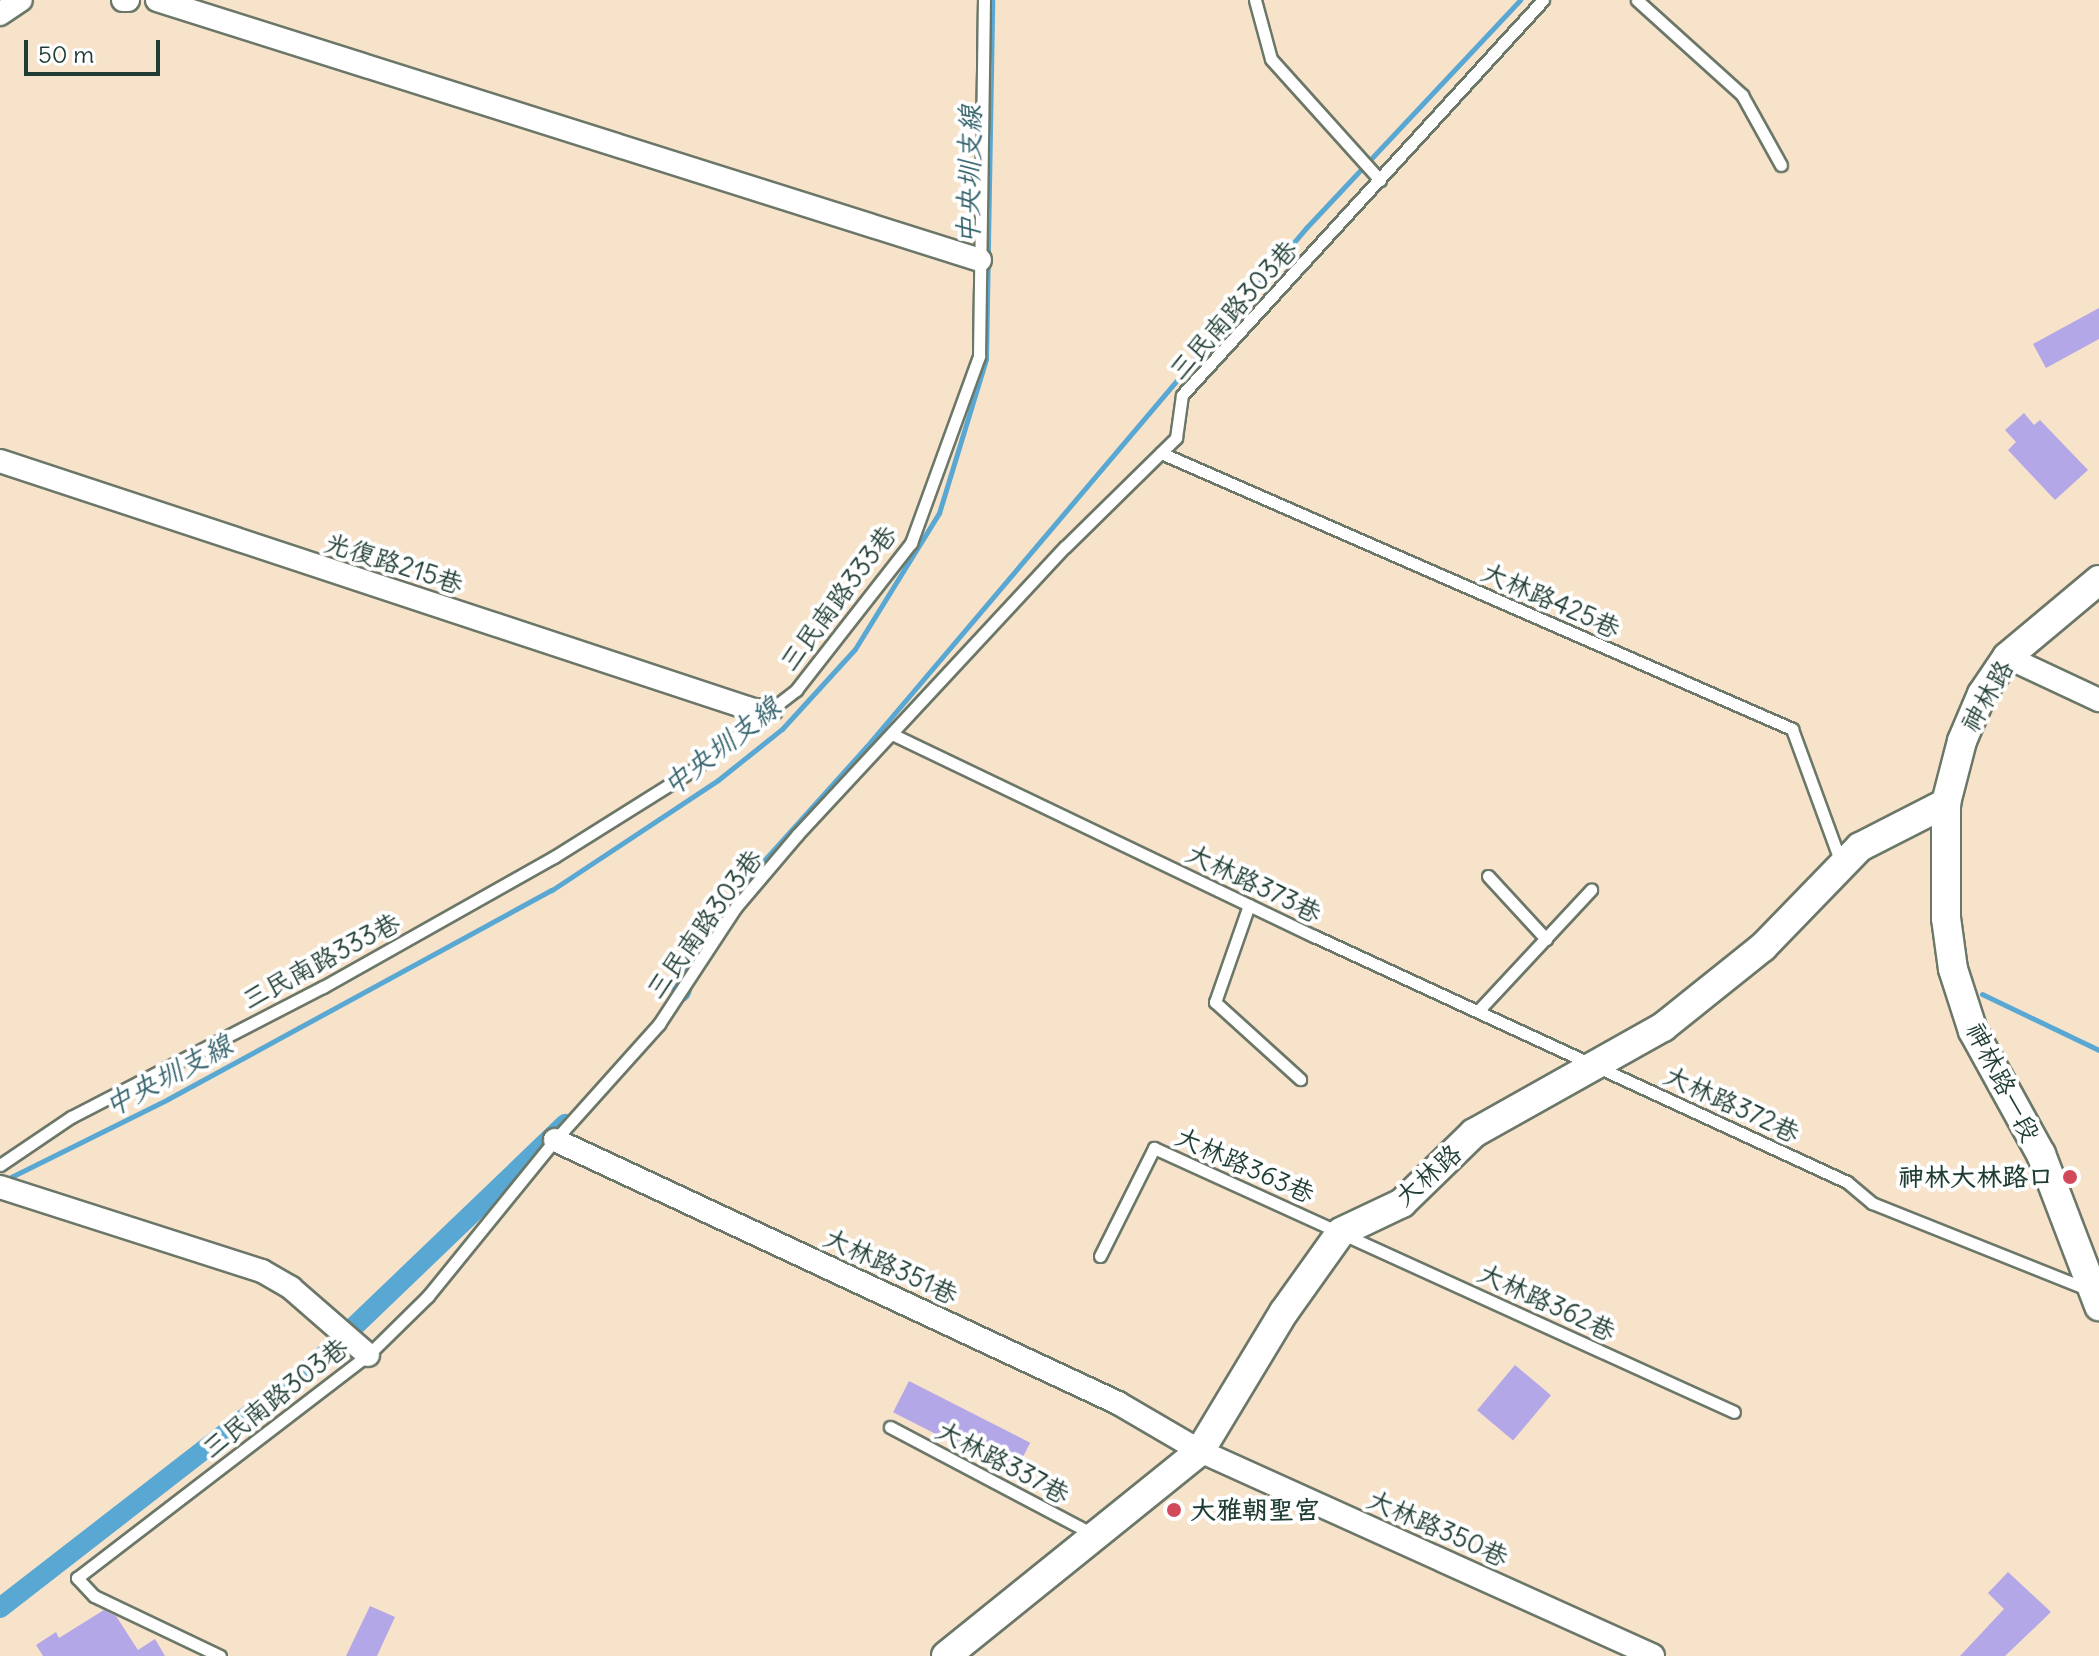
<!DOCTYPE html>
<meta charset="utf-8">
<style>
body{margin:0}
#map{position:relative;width:2099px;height:1656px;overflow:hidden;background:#f7e2ca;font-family:Delius,"LXGW WenKai TC",sans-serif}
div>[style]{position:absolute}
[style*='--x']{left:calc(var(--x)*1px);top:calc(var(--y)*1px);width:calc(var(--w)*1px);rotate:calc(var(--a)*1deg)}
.stream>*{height:5px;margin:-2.5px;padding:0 2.5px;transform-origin:2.5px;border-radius:2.5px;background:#58a8d3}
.canal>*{height:20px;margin:-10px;padding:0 10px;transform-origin:10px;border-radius:10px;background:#58a8d3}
.building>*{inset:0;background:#b3a7e8;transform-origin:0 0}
.roads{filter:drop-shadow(2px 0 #6b7768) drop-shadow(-2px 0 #6b7768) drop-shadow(0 2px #6b7768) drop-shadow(0 -2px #6b7768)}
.service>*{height:11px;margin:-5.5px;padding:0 5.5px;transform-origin:5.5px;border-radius:5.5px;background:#fff}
.minor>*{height:22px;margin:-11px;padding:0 11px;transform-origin:11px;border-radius:11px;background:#fff}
.tertiary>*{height:28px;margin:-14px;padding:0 14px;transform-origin:14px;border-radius:14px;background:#fff}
.dots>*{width:22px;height:22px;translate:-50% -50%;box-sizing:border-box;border:4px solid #fff;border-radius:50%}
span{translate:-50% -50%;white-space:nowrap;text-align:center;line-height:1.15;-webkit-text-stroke:8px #fff;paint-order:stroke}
.street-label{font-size:26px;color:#1f3d34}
.poi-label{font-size:26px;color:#1f3d34;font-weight:700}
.right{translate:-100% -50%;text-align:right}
.left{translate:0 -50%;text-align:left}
.water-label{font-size:28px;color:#33626c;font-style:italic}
.scale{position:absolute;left:24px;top:40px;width:136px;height:36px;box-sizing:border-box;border:4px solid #1f3d34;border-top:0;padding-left:10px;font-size:24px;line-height:28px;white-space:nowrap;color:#1f3d34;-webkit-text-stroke:6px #fff;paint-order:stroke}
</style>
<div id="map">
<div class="stream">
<i style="--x:728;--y:910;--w:17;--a:-69"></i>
<i style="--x:734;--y:894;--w:198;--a:-48.1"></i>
<i style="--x:866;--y:747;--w:680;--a:-49.71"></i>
<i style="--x:1306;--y:228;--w:313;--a:-46.8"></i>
<i style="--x:1982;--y:994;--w:130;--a:25.6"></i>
<i style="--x:3;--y:1181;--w:184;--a:-26.4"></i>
<i style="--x:168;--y:1099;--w:437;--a:-28.6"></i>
<i style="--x:552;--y:890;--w:199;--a:-33.5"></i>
<i style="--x:718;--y:780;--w:82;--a:-38.6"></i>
<i style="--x:782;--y:729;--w:108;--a:-47.6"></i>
<i style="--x:855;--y:649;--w:160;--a:-58.3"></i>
<i style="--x:939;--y:513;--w:161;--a:-73"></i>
<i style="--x:986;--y:359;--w:359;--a:-89"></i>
</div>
<div class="canal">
<i style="--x:681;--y:992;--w:40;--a:-72"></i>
<i style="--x:693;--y:954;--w:56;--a:-51.5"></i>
<i style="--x:0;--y:1608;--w:398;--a:-37.8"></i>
<i style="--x:315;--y:1364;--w:347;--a:-43.8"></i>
</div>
<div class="building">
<i style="clip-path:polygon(2099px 308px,2099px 339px,2046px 368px,2033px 344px)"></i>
<i style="clip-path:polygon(2024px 413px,2034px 425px,2040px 420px,2088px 470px,2055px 500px,2008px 450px,2016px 442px,2005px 430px)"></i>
<i style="left:1515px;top:1365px;width:47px;height:59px;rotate:40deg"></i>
<i style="left:909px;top:1381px;width:136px;height:35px;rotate:27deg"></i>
<i style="clip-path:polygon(2008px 1572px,2051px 1612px,2005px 1656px,1960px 1656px,2004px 1609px,1988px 1593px)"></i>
<i style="clip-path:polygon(370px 1606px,395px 1617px,377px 1656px,346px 1656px)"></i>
<i style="clip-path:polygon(104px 1610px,116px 1616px,138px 1650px,155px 1639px,165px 1656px,43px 1656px,36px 1645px,56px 1632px,59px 1638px)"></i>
</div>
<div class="roads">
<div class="service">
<i style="--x:1255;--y:0;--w:61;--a:74.8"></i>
<i style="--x:1271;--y:59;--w:163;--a:48"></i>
<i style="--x:1637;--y:0;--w:142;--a:42.1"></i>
<i style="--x:1742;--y:95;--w:80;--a:60.9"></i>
<i style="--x:1161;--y:453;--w:689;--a:23.62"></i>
<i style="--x:1792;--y:729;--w:143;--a:69.9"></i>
<i style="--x:894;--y:735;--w:466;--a:25.6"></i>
<i style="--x:1314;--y:936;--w:587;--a:24.78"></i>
<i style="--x:1847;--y:1182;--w:33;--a:40"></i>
<i style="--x:1872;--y:1203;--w:234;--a:21.8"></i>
<i style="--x:1488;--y:876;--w:86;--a:47.4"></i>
<i style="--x:1249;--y:905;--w:103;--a:109.3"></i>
<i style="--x:1215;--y:1002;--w:115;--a:42.2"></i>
<i style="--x:1478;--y:1011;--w:166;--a:-47"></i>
<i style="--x:0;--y:1165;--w:86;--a:-34.1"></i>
<i style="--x:71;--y:1117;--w:284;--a:-27.3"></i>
<i style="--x:323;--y:987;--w:265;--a:-29.4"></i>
<i style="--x:554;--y:857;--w:162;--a:-32.1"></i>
<i style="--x:691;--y:771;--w:133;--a:-37.6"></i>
<i style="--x:796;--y:690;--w:187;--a:-52"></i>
<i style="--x:911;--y:543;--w:199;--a:-70"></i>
<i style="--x:979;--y:356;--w:356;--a:-89.2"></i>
<i style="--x:1100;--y:1256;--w:121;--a:-63.4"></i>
<i style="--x:1154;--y:1148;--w:637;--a:24.47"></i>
<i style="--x:890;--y:1427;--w:232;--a:27.8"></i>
<i style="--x:220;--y:1656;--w:140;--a:-154.5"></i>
<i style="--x:94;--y:1596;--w:25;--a:-133"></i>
<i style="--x:77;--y:1578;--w:367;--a:-37.5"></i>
<i style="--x:368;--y:1355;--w:84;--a:-44.5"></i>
<i style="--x:428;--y:1296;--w:201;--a:-50.9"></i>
<i style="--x:555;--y:1140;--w:156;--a:-48.1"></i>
<i style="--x:659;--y:1024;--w:140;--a:-56.7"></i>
<i style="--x:736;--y:907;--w:94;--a:-49.7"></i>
<i style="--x:797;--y:835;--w:393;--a:-47.1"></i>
<i style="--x:1065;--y:547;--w:156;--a:-44.5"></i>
<i style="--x:1176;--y:438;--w:43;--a:-82.1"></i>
<i style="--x:1182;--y:395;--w:535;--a:-47.58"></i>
</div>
<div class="minor">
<i style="--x:123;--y:0;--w:5;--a:0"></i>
<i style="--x:157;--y:0;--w:863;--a:17.53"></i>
<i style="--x:0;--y:14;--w:25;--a:-34"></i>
<i style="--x:0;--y:461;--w:797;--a:18.28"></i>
<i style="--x:757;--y:711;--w:15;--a:-8"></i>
<i style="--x:2007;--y:657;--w:102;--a:25.1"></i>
<i style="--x:555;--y:1140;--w:621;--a:25.04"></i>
<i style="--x:1118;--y:1403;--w:95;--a:30.3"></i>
<i style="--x:1200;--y:1451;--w:497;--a:24.3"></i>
<i style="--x:0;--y:1187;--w:275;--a:17.8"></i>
<i style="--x:262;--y:1271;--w:34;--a:30"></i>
<i style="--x:291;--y:1288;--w:102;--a:41"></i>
</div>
<div class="tertiary">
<i style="--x:2099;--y:580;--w:120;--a:140.1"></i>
<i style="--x:2007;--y:657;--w:45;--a:124"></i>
<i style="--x:1982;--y:694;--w:51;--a:113.1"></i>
<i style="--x:1962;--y:741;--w:64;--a:104.5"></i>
<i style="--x:1946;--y:803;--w:115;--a:90"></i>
<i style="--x:1946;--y:918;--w:51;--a:82.2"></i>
<i style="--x:1953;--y:969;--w:65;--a:72.1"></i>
<i style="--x:1973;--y:1031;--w:141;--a:61.1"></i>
<i style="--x:2041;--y:1154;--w:163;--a:69.1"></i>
<i style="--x:946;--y:1656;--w:326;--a:-38.9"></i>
<i style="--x:1200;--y:1451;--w:162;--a:-58.9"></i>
<i style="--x:1284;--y:1312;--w:98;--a:-54.5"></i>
<i style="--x:1341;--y:1232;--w:68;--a:-25.4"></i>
<i style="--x:1402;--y:1203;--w:100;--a:-44.2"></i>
<i style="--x:1474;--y:1133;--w:217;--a:-29.3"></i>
<i style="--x:1663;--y:1027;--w:128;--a:-38.7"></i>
<i style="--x:1763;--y:947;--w:139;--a:-45.9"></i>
<i style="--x:1860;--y:847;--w:97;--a:-27.1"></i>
</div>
</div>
<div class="dots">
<i style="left:2070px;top:1177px;background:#d1495b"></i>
<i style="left:1174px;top:1510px;background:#d1495b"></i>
</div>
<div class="street-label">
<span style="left:1233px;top:310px;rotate:-48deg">三民南路303巷</span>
<span style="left:394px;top:563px;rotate:18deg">光復路215巷</span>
<span style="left:838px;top:598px;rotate:-53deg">三民南路333巷</span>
<span style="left:1551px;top:600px;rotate:24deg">大林路425巷</span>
<span style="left:1987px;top:696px;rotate:-60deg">神林路</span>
<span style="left:1254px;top:883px;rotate:26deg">大林路373巷</span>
<span style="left:704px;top:924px;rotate:-54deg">三民南路303巷</span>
<span style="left:321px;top:961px;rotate:-28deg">三民南路333巷</span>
<span style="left:2003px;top:1082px;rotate:63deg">神林路一段</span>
<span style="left:1732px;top:1104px;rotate:25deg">大林路372巷</span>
<span style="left:1245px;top:1165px;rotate:24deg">大林路363巷</span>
<span style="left:1428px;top:1175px;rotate:-41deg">大林路</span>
<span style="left:891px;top:1266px;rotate:25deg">大林路351巷</span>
<span style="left:1547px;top:1302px;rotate:25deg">大林路362巷</span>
<span style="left:275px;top:1398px;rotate:-38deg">三民南路303巷</span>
<span style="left:1003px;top:1462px;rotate:28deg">大林路337巷</span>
<span style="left:1438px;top:1528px;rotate:24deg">大林路350巷</span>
</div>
<div class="poi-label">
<span class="right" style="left:2054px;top:1177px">神林大林路口</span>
<span class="left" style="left:1190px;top:1510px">大雅朝聖宮</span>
</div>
<div class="water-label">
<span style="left:969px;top:175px;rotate:-89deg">中央圳支線</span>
<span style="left:721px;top:746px;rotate:-38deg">中央圳支線</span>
<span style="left:168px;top:1075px;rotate:-28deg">中央圳支線</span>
</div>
<div class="scale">50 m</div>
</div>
